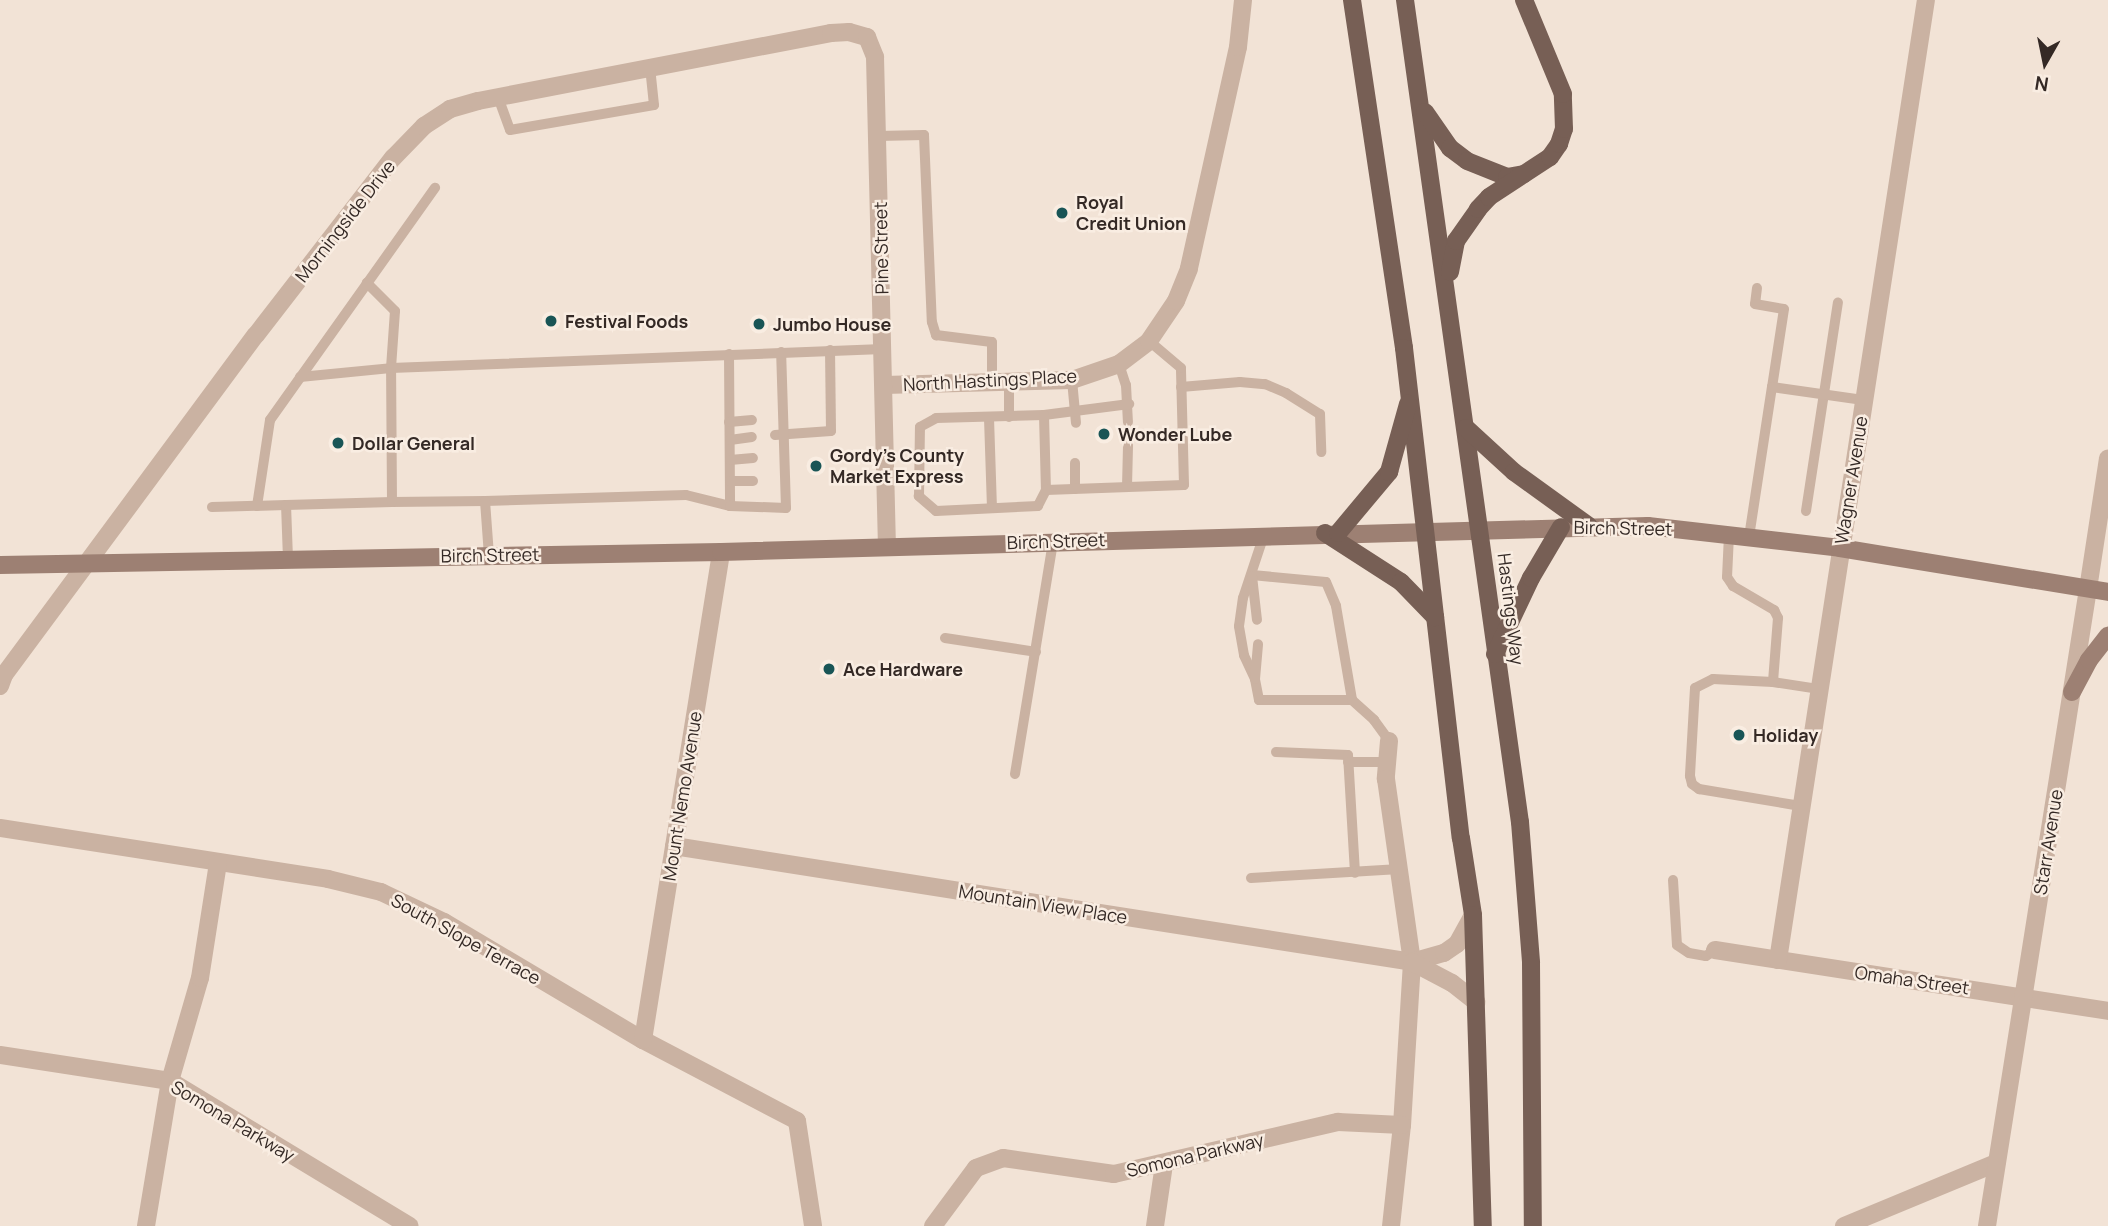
<!DOCTYPE html>
<style>
body{margin:0}
#map{position:relative;width:2108px;height:1226px;overflow:hidden;background:#f2e3d6;font-family:Manrope,sans-serif}
div>[style]{position:absolute}
[style*='--x']{left:calc(var(--x)*1px);top:calc(var(--y)*1px);width:calc(var(--w)*1px);rotate:calc(var(--a)*1deg)}
.service>*{height:10px;margin:-5px;padding:0 5px;transform-origin:5px;border-radius:5px;background:#cab2a2}
.minor>*{height:18px;margin:-9px;padding:0 9px;transform-origin:9px;border-radius:9px;background:#cab2a2}
.tertiary>*{height:18px;margin:-9px;padding:0 9px;transform-origin:9px;border-radius:9px;background:#cab2a2}
.secondary>*{height:18px;margin:-9px;padding:0 9px;transform-origin:9px;border-radius:9px;background:#9d8073}
.primary>*{height:18px;margin:-9px;padding:0 9px;transform-origin:9px;border-radius:9px;background:#775f55}
.dots>*{width:19px;height:19px;translate:-50% -50%;box-sizing:border-box;border:4px solid #f9ede2;border-radius:50%}
span{translate:-50% -50%;white-space:nowrap;text-align:center;line-height:1.15;-webkit-text-stroke:5px #f9ede2;paint-order:stroke}
.poi-label{font-size:18px;color:#342925;font-weight:700}
.left{translate:0 -50%;text-align:left}
.street-label{font-size:18px;color:#342925}
.north{position:absolute;left:2010px;top:28px;width:70px;height:70px;-webkit-text-stroke:5px #f9ede2;paint-order:stroke;rotate:189deg;font-size:19px;font-weight:700;line-height:28px;text-align:center;color:#342925}
.north::after{content:'';display:block;margin:auto;width:24px;height:32px;background:#342925;clip-path:polygon(50% 0,100% 100%,50% 72%,0 100%)}
</style>
<div id="map">
<div class="service">
<i style="--x:498;--y:97;--w:35;--a:70"></i>
<i style="--x:510;--y:130;--w:146;--a:-9.8"></i>
<i style="--x:654;--y:105;--w:37;--a:-96"></i>
<i style="--x:878;--y:136;--w:46;--a:-1.2"></i>
<i style="--x:924;--y:135;--w:187;--a:87.6"></i>
<i style="--x:932;--y:322;--w:14;--a:73"></i>
<i style="--x:936;--y:335;--w:56;--a:7.1"></i>
<i style="--x:992;--y:342;--w:40;--a:90"></i>
<i style="--x:1757;--y:288;--w:16;--a:97"></i>
<i style="--x:1755;--y:304;--w:29;--a:10"></i>
<i style="--x:1784;--y:309;--w:79;--a:98.7"></i>
<i style="--x:729;--y:354;--w:152;--a:89.6"></i>
<i style="--x:1119;--y:364;--w:22;--a:72"></i>
<i style="--x:1126;--y:385;--w:37;--a:87"></i>
<i style="--x:300;--y:377;--w:91;--a:-5.6"></i>
<i style="--x:391;--y:368;--w:57;--a:-86"></i>
<i style="--x:395;--y:311;--w:40;--a:-135"></i>
<i style="--x:1072;--y:380;--w:43;--a:84.7"></i>
<i style="--x:1009;--y:381;--w:36;--a:90"></i>
<i style="--x:1181;--y:387;--w:59;--a:-4.8"></i>
<i style="--x:1240;--y:382;--w:25;--a:5"></i>
<i style="--x:1265;--y:384;--w:23;--a:23"></i>
<i style="--x:1286;--y:393;--w:40;--a:32"></i>
<i style="--x:1320;--y:414;--w:38;--a:88"></i>
<i style="--x:1044;--y:415;--w:86;--a:-7.4"></i>
<i style="--x:989;--y:418;--w:89;--a:88.1"></i>
<i style="--x:729;--y:422;--w:23;--a:-5"></i>
<i style="--x:775;--y:435;--w:56;--a:-4.1"></i>
<i style="--x:831;--y:431;--w:81;--a:-90.7"></i>
<i style="--x:730;--y:440;--w:22;--a:-8"></i>
<i style="--x:730;--y:460;--w:23;--a:-5"></i>
<i style="--x:730;--y:481;--w:23;--a:0"></i>
<i style="--x:1127;--y:487;--w:42;--a:-88.6"></i>
<i style="--x:1075;--y:489;--w:26;--a:-90"></i>
<i style="--x:1046;--y:490;--w:18;--a:117"></i>
<i style="--x:1038;--y:506;--w:102;--a:177.2"></i>
<i style="--x:936;--y:511;--w:23;--a:-139"></i>
<i style="--x:919;--y:496;--w:69;--a:-89.2"></i>
<i style="--x:920;--y:427;--w:18;--a:-29"></i>
<i style="--x:936;--y:418;--w:108;--a:-1.6"></i>
<i style="--x:1044;--y:415;--w:75;--a:88.5"></i>
<i style="--x:1046;--y:490;--w:138;--a:-2.1"></i>
<i style="--x:1184;--y:485;--w:117;--a:-91.5"></i>
<i style="--x:1181;--y:368;--w:42;--a:-139.8"></i>
<i style="--x:485;--y:501;--w:201;--a:-1.7"></i>
<i style="--x:686;--y:495;--w:45;--a:14"></i>
<i style="--x:730;--y:506;--w:56;--a:2"></i>
<i style="--x:786;--y:508;--w:156;--a:-91.8"></i>
<i style="--x:392;--y:502;--w:93;--a:-0.6"></i>
<i style="--x:485;--y:501;--w:54;--a:85.8"></i>
<i style="--x:257;--y:506;--w:87;--a:-81.4"></i>
<i style="--x:270;--y:420;--w:285;--a:-54.6"></i>
<i style="--x:212;--y:507;--w:74;--a:-1.5"></i>
<i style="--x:1806;--y:511;--w:211;--a:-81.3"></i>
<i style="--x:1729;--y:535;--w:42;--a:92.7"></i>
<i style="--x:1727;--y:577;--w:11;--a:56"></i>
<i style="--x:1733;--y:586;--w:48;--a:30.3"></i>
<i style="--x:1774;--y:610;--w:9;--a:63"></i>
<i style="--x:1778;--y:618;--w:64;--a:94.5"></i>
<i style="--x:1773;--y:682;--w:47;--a:8.7"></i>
<i style="--x:1749;--y:537;--w:152;--a:-81.3"></i>
<i style="--x:1772;--y:387;--w:92;--a:8.1"></i>
<i style="--x:288;--y:559;--w:54;--a:-92.1"></i>
<i style="--x:286;--y:505;--w:106;--a:-1.6"></i>
<i style="--x:392;--y:502;--w:134;--a:-90.4"></i>
<i style="--x:391;--y:368;--w:492;--a:-2.2"></i>
<i style="--x:1252;--y:575;--w:74;--a:5.4"></i>
<i style="--x:1326;--y:582;--w:26;--a:67"></i>
<i style="--x:1336;--y:606;--w:95;--a:80.3"></i>
<i style="--x:1352;--y:700;--w:93;--a:180"></i>
<i style="--x:1259;--y:700;--w:21;--a:-101"></i>
<i style="--x:1255;--y:679;--w:26;--a:-115"></i>
<i style="--x:1244;--y:655;--w:29;--a:-100"></i>
<i style="--x:1239;--y:626;--w:28;--a:-82"></i>
<i style="--x:1243;--y:598;--w:66;--a:-71.6"></i>
<i style="--x:1252;--y:576;--w:44;--a:83.5"></i>
<i style="--x:945;--y:638;--w:92;--a:8.7"></i>
<i style="--x:1255;--y:679;--w:35;--a:-85"></i>
<i style="--x:1773;--y:682;--w:60;--a:-177.1"></i>
<i style="--x:1713;--y:679;--w:20;--a:153"></i>
<i style="--x:1695;--y:688;--w:88;--a:93.3"></i>
<i style="--x:1690;--y:776;--w:8;--a:76"></i>
<i style="--x:1692;--y:784;--w:9;--a:36"></i>
<i style="--x:1699;--y:789;--w:103;--a:9.5"></i>
<i style="--x:1352;--y:700;--w:30;--a:42"></i>
<i style="--x:1374;--y:720;--w:26;--a:54"></i>
<i style="--x:1276;--y:752;--w:72;--a:2.4"></i>
<i style="--x:1348;--y:755;--w:118;--a:86.6"></i>
<i style="--x:1348;--y:762;--w:39;--a:0"></i>
<i style="--x:1015;--y:774;--w:236;--a:-80.7"></i>
<i style="--x:1251;--y:878;--w:149;--a:-3.5"></i>
<i style="--x:1673;--y:880;--w:65;--a:86.5"></i>
<i style="--x:1677;--y:945;--w:14;--a:34"></i>
<i style="--x:1689;--y:953;--w:17;--a:10"></i>
<i style="--x:1706;--y:956;--w:11;--a:-34"></i>
</div>
<div class="minor">
<i style="--x:884;--y:385;--w:188;--a:-1.5"></i>
<i style="--x:1072;--y:380;--w:50;--a:-18.8"></i>
<i style="--x:1119;--y:364;--w:38;--a:-37"></i>
<i style="--x:1149;--y:341;--w:48;--a:-56"></i>
<i style="--x:1176;--y:301;--w:35;--a:-68"></i>
<i style="--x:1189;--y:268;--w:226;--a:-77.5"></i>
<i style="--x:1238;--y:47;--w:47;--a:-83.9"></i>
<i style="--x:2088;--y:589;--w:132;--a:-81.3"></i>
<i style="--x:0;--y:686;--w:12;--a:-70"></i>
<i style="--x:4;--y:675;--w:423;--a:-53.5"></i>
<i style="--x:256;--y:335;--w:224;--a:-52.3"></i>
<i style="--x:393;--y:158;--w:45;--a:-45.9"></i>
<i style="--x:424;--y:126;--w:31;--a:-33"></i>
<i style="--x:450;--y:109;--w:29;--a:-16"></i>
<i style="--x:478;--y:101;--w:359;--a:-10.9"></i>
<i style="--x:831;--y:33;--w:18;--a:-3"></i>
<i style="--x:849;--y:32;--w:19;--a:16"></i>
<i style="--x:867;--y:37;--w:22;--a:68"></i>
<i style="--x:875;--y:57;--w:489;--a:88.6"></i>
<i style="--x:1389;--y:741;--w:38;--a:95"></i>
<i style="--x:1386;--y:779;--w:185;--a:81.9"></i>
<i style="--x:1412;--y:962;--w:163;--a:93.5"></i>
<i style="--x:1402;--y:1125;--w:102;--a:96.2"></i>
<i style="--x:0;--y:828;--w:332;--a:8.8"></i>
<i style="--x:328;--y:879;--w:55;--a:13.8"></i>
<i style="--x:381;--y:892;--w:70;--a:25.5"></i>
<i style="--x:444;--y:922;--w:231;--a:30.7"></i>
<i style="--x:643;--y:1040;--w:174;--a:27.7"></i>
<i style="--x:797;--y:1121;--w:106;--a:81.3"></i>
<i style="--x:674;--y:846;--w:747;--a:8.93"></i>
<i style="--x:1412;--y:962;--w:33;--a:-16"></i>
<i style="--x:1444;--y:953;--w:16;--a:-35"></i>
<i style="--x:1457;--y:944;--w:33;--a:-61"></i>
<i style="--x:1715;--y:950;--w:398;--a:8.8"></i>
<i style="--x:1778;--y:960;--w:971;--a:-81.24"></i>
<i style="--x:1412;--y:962;--w:45;--a:27.7"></i>
<i style="--x:1452;--y:983;--w:31;--a:38"></i>
<i style="--x:643;--y:1040;--w:494;--a:-80.9"></i>
<i style="--x:0;--y:1055;--w:172;--a:8.7"></i>
<i style="--x:170;--y:1081;--w:280;--a:31.2"></i>
<i style="--x:146;--y:1226;--w:147;--a:-80.6"></i>
<i style="--x:170;--y:1081;--w:107;--a:-73.8"></i>
<i style="--x:200;--y:978;--w:116;--a:-81.1"></i>
<i style="--x:933;--y:1226;--w:72;--a:-53.4"></i>
<i style="--x:976;--y:1168;--w:29;--a:-20"></i>
<i style="--x:1003;--y:1158;--w:112;--a:8.2"></i>
<i style="--x:1114;--y:1174;--w:230;--a:-13.1"></i>
<i style="--x:1338;--y:1122;--w:64;--a:2.7"></i>
<i style="--x:1155;--y:1226;--w:63;--a:-81.7"></i>
<i style="--x:1844;--y:1226;--w:165;--a:-22.5"></i>
</div>
<div class="tertiary">
<i style="--x:1987;--y:1226;--w:645;--a:-80.99"></i>
</div>
<div class="secondary">
<i style="--x:0;--y:565;--w:721;--a:-1.03"></i>
<i style="--x:721;--y:552;--w:927;--a:-1.61"></i>
<i style="--x:1648;--y:526;--w:193;--a:6.5"></i>
<i style="--x:1840;--y:548;--w:272;--a:9.3"></i>
<i style="--x:2072;--y:692;--w:36;--a:-62"></i>
<i style="--x:2089;--y:660;--w:31;--a:-52"></i>
</div>
<div class="primary">
<i style="--x:1352;--y:0;--w:352;--a:81.5"></i>
<i style="--x:1404;--y:348;--w:493;--a:83.4"></i>
<i style="--x:1461;--y:838;--w:78;--a:81.1"></i>
<i style="--x:1473;--y:915;--w:311;--a:88.2"></i>
<i style="--x:1405;--y:0;--w:830;--a:82.04"></i>
<i style="--x:1520;--y:822;--w:141;--a:85.5"></i>
<i style="--x:1531;--y:963;--w:263;--a:89.6"></i>
<i style="--x:1425;--y:112;--w:44;--a:55.2"></i>
<i style="--x:1450;--y:148;--w:21;--a:37"></i>
<i style="--x:1467;--y:161;--w:43;--a:21.8"></i>
<i style="--x:1507;--y:177;--w:17;--a:-10"></i>
<i style="--x:1450;--y:272;--w:32;--a:-79"></i>
<i style="--x:1456;--y:241;--w:39;--a:-55"></i>
<i style="--x:1478;--y:209;--w:16;--a:-47"></i>
<i style="--x:1489;--y:197;--w:73;--a:-33.3"></i>
<i style="--x:1550;--y:157;--w:16;--a:-55"></i>
<i style="--x:1559;--y:144;--w:16;--a:-72"></i>
<i style="--x:1564;--y:129;--w:35;--a:-92"></i>
<i style="--x:1563;--y:94;--w:102;--a:-112.5"></i>
<i style="--x:1466;--y:428;--w:65;--a:42.5"></i>
<i style="--x:1514;--y:472;--w:92;--a:35.8"></i>
<i style="--x:1325;--y:533;--w:90;--a:32.8"></i>
<i style="--x:1401;--y:582;--w:49;--a:45.8"></i>
<i style="--x:1338;--y:533;--w:80;--a:-50.1"></i>
<i style="--x:1389;--y:472;--w:71;--a:-74.4"></i>
<i style="--x:1495;--y:654;--w:84;--a:-64.7"></i>
<i style="--x:1531;--y:578;--w:59;--a:-59.5"></i>
</div>
<div class="dots">
<i style="left:1062px;top:213px;background:#195556"></i>
<i style="left:551px;top:321px;background:#195556"></i>
<i style="left:759px;top:324px;background:#195556"></i>
<i style="left:1104px;top:434px;background:#195556"></i>
<i style="left:338px;top:443px;background:#195556"></i>
<i style="left:816px;top:466px;background:#195556"></i>
<i style="left:829px;top:669px;background:#195556"></i>
<i style="left:1739px;top:735px;background:#195556"></i>
</div>
<div class="poi-label">
<span class="left" style="left:1076px;top:213px">Royal<br>Credit Union</span>
<span class="left" style="left:565px;top:321px">Festival Foods</span>
<span class="left" style="left:773px;top:324px">Jumbo House</span>
<span class="left" style="left:1118px;top:434px">Wonder Lube</span>
<span class="left" style="left:352px;top:443px">Dollar General</span>
<span class="left" style="left:830px;top:466px">Gordy's County<br>Market Express</span>
<span class="left" style="left:843px;top:669px">Ace Hardware</span>
<span class="left" style="left:1753px;top:735px">Holiday</span>
</div>
<div class="street-label">
<span style="left:345px;top:221px;rotate:-52deg">Morningside Drive</span>
<span style="left:881px;top:248px;rotate:-91deg">Pine Street</span>
<span style="left:990px;top:380px;rotate:-3deg">North Hastings Place</span>
<span style="left:1851px;top:480px;rotate:-81deg">Wagner Avenue</span>
<span style="left:1623px;top:528px;rotate:1deg">Birch Street</span>
<span style="left:1056px;top:541px;rotate:-2deg">Birch Street</span>
<span style="left:490px;top:555px;rotate:-1deg">Birch Street</span>
<span style="left:1511px;top:609px;rotate:83deg">Hastings Way</span>
<span style="left:682px;top:796px;rotate:-81deg">Mount Nemo Avenue</span>
<span style="left:2048px;top:842px;rotate:-81deg">Starr Avenue</span>
<span style="left:1043px;top:904px;rotate:9deg">Mountain View Place</span>
<span style="left:466px;top:939px;rotate:29deg">South Slope Terrace</span>
<span style="left:1912px;top:980px;rotate:8deg">Omaha Street</span>
<span style="left:233px;top:1121px;rotate:31deg">Somona Parkway</span>
<span style="left:1195px;top:1155px;rotate:-13deg">Somona Parkway</span>
</div>
<div class="north">N</div>
</div>
